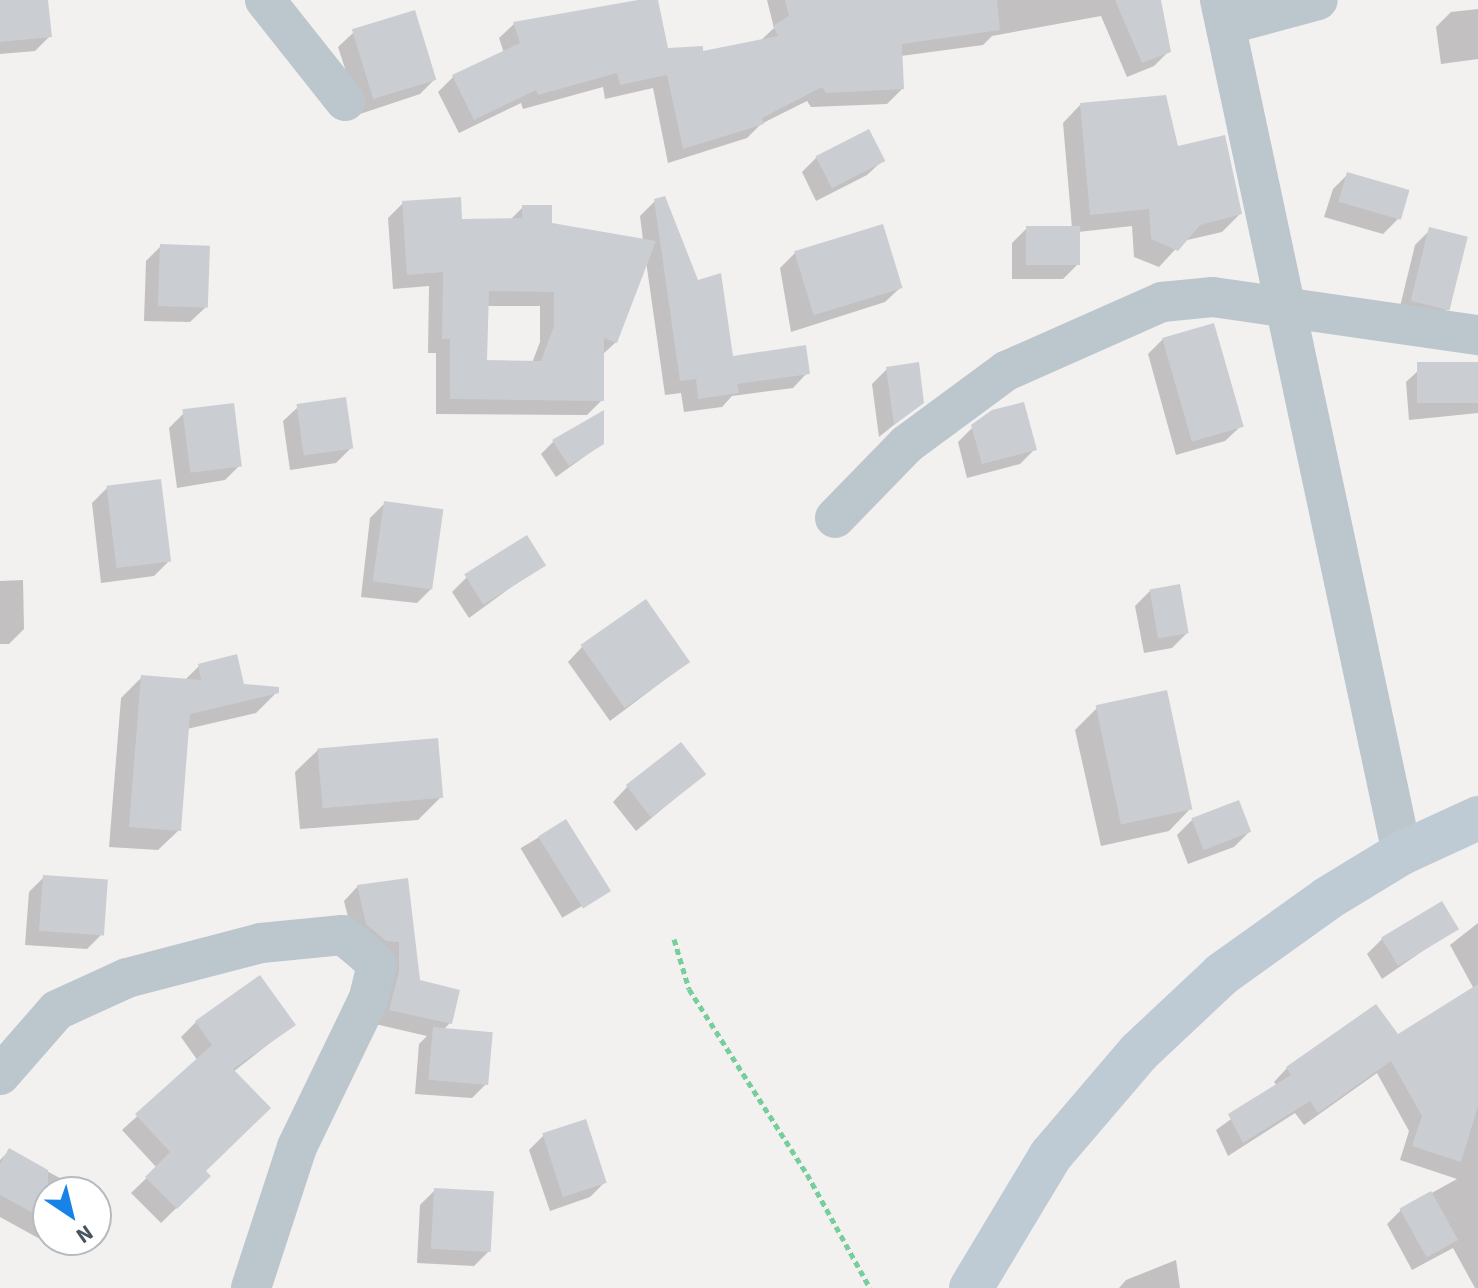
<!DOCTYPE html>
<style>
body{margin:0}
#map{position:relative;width:1478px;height:1288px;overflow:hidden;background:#f3f0f0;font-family:"Source Sans 3",sans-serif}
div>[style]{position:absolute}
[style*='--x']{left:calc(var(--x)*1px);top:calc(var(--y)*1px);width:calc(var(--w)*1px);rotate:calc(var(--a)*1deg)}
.shadow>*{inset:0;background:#0003;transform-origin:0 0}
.building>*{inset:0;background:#caced3;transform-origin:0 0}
.path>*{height:5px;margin-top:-2.5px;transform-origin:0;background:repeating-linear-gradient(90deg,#76cf9b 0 6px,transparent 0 10px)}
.minor>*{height:40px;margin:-20px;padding:0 20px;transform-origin:20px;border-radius:20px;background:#bcc6cd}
.secondary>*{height:44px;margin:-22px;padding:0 22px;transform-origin:22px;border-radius:22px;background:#becad4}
span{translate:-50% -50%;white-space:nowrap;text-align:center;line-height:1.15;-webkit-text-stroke:7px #fff;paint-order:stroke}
.north{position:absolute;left:32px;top:1176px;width:80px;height:80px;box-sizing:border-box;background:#fff;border:2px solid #b6bbbf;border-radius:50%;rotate:145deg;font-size:22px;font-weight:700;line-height:32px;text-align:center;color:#48555e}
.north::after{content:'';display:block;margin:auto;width:28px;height:36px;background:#1783e6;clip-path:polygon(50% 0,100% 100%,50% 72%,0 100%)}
</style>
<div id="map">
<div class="shadow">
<i style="clip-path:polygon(0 0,46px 0,50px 36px,35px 51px,0 54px)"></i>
<i style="clip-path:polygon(644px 0,655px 0,667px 50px,701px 54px,760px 41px,774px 28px,767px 0,1158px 0,1169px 51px,1154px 66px,1127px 77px,1101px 16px,992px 36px,983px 45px,901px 56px,902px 89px,887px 104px,811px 107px,807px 101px,761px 124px,747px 138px,668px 163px,653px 88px,605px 99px,603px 87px,523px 109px,521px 103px,459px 133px,438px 92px,453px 77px,504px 53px,499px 38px,514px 24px)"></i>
<i style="clip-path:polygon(1478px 9px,1478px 59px,1441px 64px,1436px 27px,1451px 12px)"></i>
<i style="clip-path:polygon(353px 33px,435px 79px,420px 94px,360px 114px,338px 47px)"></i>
<i style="clip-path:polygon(1080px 105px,1176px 149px,1240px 214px,1222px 232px,1183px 241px,1159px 267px,1134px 257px,1132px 226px,1078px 232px,1078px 264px,1063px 279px,1012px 279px,1012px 243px,1027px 228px,1072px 228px,1063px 123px)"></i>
<i style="clip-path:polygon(817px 157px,882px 161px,867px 175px,816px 201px,802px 172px)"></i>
<i style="clip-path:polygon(1348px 174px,1398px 219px,1383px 234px,1324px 217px,1333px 189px)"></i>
<i style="clip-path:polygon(evenodd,655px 201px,732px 358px,807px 373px,793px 388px,732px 396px,722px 407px,684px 412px,681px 393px,665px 395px,646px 261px,616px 342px,602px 355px,602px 400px,587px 415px,436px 414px,436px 353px,428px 353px,429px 286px,393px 289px,388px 218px,403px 203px,460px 221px,510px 220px,523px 207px,550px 225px,643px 240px,640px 216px,655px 201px,487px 306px,540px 306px,540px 342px,532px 363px,485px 362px,487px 306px)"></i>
<i style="clip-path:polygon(1430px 230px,1449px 307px,1434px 322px,1398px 315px,1415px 245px)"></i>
<i style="clip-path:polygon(161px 246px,205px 308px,190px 322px,144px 321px,146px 261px)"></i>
<i style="clip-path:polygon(795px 253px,900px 288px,885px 302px,791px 332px,780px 268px)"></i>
<i style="clip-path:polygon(1163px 339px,1240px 427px,1225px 441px,1176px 455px,1148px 354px)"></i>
<i style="clip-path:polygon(1478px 364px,1478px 413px,1409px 420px,1406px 382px,1419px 370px)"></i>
<i style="clip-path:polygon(887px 369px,922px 402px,879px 437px,872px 384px)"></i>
<i style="clip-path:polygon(298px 407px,351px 448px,336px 463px,290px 470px,283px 421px)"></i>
<i style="clip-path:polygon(184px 413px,240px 465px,225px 480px,177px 488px,169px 428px)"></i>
<i style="clip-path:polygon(973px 427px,1035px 449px,1020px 464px,967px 478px,958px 442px)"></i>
<i style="clip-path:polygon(554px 441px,602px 444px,556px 477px,541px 454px)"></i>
<i style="clip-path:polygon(107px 488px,169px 561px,154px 576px,101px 583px,92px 503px)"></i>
<i style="clip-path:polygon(385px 503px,432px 588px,417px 603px,361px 597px,370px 518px)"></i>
<i style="clip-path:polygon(543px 564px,469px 618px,452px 592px,467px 577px)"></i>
<i style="clip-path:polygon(23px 580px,24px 629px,9px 644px,0 644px,0 581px)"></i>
<i style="clip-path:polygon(1150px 591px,1187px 633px,1172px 648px,1144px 653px,1135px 606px)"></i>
<i style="clip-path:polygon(582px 647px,688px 662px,610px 721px,568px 662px)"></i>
<i style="clip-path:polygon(199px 666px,243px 686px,277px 692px,256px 713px,187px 729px,179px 830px,158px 850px,109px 847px,121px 698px,142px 677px,184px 681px)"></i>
<i style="clip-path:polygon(1097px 708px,1191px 808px,1169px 831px,1101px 846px,1075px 730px)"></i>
<i style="clip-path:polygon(318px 750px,441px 797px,418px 820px,300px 829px,295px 772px)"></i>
<i style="clip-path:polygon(704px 774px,636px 831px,613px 802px,627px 787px)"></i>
<i style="clip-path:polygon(1192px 820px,1249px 832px,1234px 847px,1188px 864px,1177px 835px)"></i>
<i style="left:566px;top:821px;width:81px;height:53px;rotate:59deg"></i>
<i style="clip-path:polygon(44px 877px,102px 934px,87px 949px,25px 945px,29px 892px)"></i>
<i style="clip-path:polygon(407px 881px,418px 982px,450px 1023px,443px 1030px,487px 1083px,472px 1098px,415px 1094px,419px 1044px,427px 1036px,375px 1024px,344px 901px,358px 886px)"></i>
<i style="clip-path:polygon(1478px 923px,1478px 1288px,1475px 1288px,1453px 1248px,1412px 1270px,1387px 1224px,1401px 1210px,1457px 1179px,1400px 1160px,1409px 1131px,1377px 1073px,1304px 1125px,1295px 1113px,1228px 1156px,1216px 1130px,1277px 1086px,1274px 1082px,1287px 1068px,1397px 1037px,1474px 989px,1450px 945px)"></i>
<i style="clip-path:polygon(1456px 928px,1382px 979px,1367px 954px,1382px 939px)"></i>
<i style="clip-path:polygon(196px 1022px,293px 1025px,233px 1072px,204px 1171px,209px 1176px,161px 1223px,131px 1193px,157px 1168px,122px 1130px,198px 1061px,181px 1037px)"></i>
<i style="clip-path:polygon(544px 1135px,605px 1182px,590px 1197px,550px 1211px,529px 1150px)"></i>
<i style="clip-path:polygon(9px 1151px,73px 1185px,69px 1192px,48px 1192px,48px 1228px,38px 1238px,0 1217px,0 1160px)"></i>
<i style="clip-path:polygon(435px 1190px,489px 1251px,474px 1266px,417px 1263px,420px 1205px)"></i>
<i style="clip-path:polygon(1176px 1260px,1180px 1288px,1119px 1288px,1126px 1280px)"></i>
</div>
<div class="building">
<i style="clip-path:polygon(0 0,48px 0,52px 37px,0 42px)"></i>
<i style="clip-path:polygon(638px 0,658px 0,668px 48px,703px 46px,703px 51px,778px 36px,773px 26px,789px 16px,785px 0,997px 0,1000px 30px,902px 44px,904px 89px,826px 93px,822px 87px,762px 118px,764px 124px,683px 149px,667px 75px,620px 85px,617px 73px,538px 95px,536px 90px,474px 120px,452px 75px,520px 43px,513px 22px)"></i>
<i style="clip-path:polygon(1115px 0,1161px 0,1171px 52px,1142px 63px)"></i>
<i style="left:415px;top:10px;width:73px;height:66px;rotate:73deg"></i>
<i style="clip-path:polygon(1166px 95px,1178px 146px,1225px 135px,1242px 214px,1200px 225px,1178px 251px,1151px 239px,1149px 209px,1090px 215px,1080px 103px)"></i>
<i style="left:869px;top:129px;width:36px;height:60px;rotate:63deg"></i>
<i style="left:1347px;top:172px;width:65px;height:31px;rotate:16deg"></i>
<i style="clip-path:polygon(665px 196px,698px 280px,721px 273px,733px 356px,806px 345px,810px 374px,737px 384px,739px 393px,698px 399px,696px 379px,680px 381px,654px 199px)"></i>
<i style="clip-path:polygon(evenodd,461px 197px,462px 219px,522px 218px,522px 205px,552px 205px,552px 223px,656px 241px,617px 343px,604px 338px,604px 401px,450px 399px,450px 339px,442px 339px,443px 272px,407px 275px,402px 201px,461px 197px,489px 291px,554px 292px,554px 326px,541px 361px,487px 360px,489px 291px)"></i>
<i style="left:883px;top:224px;width:67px;height:93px;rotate:73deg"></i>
<i style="left:1026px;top:226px;width:54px;height:39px"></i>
<i style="left:1429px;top:227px;width:40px;height:76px;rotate:14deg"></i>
<i style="left:160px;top:244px;width:50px;height:62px;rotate:2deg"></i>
<i style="left:1214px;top:323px;width:108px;height:54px;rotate:74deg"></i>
<i style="clip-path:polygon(919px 362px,924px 403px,894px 425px,886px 367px)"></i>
<i style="left:1478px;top:362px;width:41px;height:61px;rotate:90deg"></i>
<i style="left:346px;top:397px;width:52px;height:50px;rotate:82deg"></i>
<i style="clip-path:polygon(1024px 402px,1037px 450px,982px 464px,971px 425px,992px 410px)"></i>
<i style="left:234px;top:403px;width:64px;height:52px;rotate:83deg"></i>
<i style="clip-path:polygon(604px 410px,604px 444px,569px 466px,552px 440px)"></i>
<i style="left:161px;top:479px;width:83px;height:55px;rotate:83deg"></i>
<i style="left:384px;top:501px;width:60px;height:81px;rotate:8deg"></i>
<i style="left:527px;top:535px;width:36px;height:74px;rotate:58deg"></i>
<i style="left:1180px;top:584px;width:50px;height:31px;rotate:80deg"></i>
<i style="left:646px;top:599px;width:77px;height:80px;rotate:55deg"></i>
<i style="clip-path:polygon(237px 654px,244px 684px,279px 687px,279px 693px,190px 714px,181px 831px,129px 827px,141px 675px,201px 680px,198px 664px)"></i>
<i style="left:1167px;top:690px;width:122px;height:73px;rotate:78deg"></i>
<i style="left:438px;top:738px;width:60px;height:121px;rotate:85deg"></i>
<i style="left:681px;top:742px;width:41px;height:70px;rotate:52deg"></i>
<i style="left:1239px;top:800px;width:34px;height:51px;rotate:69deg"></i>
<i style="left:566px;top:819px;width:85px;height:33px;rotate:58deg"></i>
<i style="left:43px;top:875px;width:65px;height:56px;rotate:4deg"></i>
<i style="clip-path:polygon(408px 878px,420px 980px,460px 990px,452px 1024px,389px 1010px,399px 971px,399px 942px,386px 941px,366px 924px,357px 885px)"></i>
<i style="left:1442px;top:901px;width:33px;height:71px;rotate:59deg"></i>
<i style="clip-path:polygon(260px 975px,296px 1025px,233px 1069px,271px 1108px,206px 1171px,211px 1176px,177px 1209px,145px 1177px,170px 1152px,135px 1114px,212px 1045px,195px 1021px)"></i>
<i style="clip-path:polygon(1478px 984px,1478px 1106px,1461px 1162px,1412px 1146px,1422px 1116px,1391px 1061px,1318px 1113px,1310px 1101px,1243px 1143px,1228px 1114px,1291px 1075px,1286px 1067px,1376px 1004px,1398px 1034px)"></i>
<i style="left:433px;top:1027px;width:60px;height:53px;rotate:5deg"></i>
<i style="left:586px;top:1119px;width:67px;height:46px;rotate:72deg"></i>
<i style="clip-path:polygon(9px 1148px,48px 1170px,48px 1221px,0 1195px,0 1164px)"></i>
<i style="left:434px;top:1188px;width:60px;height:61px;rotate:3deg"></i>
<i style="left:1431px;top:1191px;width:56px;height:36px;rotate:61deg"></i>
</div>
<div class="path">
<i style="--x:674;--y:939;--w:52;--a:73.3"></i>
<i style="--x:689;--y:989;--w:219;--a:57.5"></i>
<i style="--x:807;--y:1174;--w:130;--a:61.1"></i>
</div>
<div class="minor">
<i style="--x:265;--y:0;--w:129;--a:51.6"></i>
<i style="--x:1220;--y:0;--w:872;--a:77.96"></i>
<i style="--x:1226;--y:25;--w:95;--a:-15.2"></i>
<i style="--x:835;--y:518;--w:103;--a:-45.8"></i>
<i style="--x:907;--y:444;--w:123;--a:-36.4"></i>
<i style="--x:1006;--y:371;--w:171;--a:-23.9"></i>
<i style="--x:1162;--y:302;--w:51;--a:-5.6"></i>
<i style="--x:1213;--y:297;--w:268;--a:8.2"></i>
<i style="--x:0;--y:1075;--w:86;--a:-48.8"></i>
<i style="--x:57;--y:1010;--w:77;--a:-24.6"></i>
<i style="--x:127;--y:978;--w:138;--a:-14.6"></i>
<i style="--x:261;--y:943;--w:82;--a:-5.6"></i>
<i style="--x:343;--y:935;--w:26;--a:39"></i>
<i style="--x:363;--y:951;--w:20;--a:45"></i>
<i style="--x:377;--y:965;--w:36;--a:104"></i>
<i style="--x:368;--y:1000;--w:163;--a:115.8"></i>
<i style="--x:297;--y:1147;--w:148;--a:108.1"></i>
</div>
<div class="secondary">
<i style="--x:971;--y:1288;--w:155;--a:-59"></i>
<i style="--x:1051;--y:1155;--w:135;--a:-49.5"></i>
<i style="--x:1139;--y:1052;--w:114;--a:-43.2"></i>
<i style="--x:1222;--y:974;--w:130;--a:-35.6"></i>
<i style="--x:1328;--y:898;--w:87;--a:-31.3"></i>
<i style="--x:1402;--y:853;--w:84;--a:-24.7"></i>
</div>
<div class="north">N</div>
</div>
